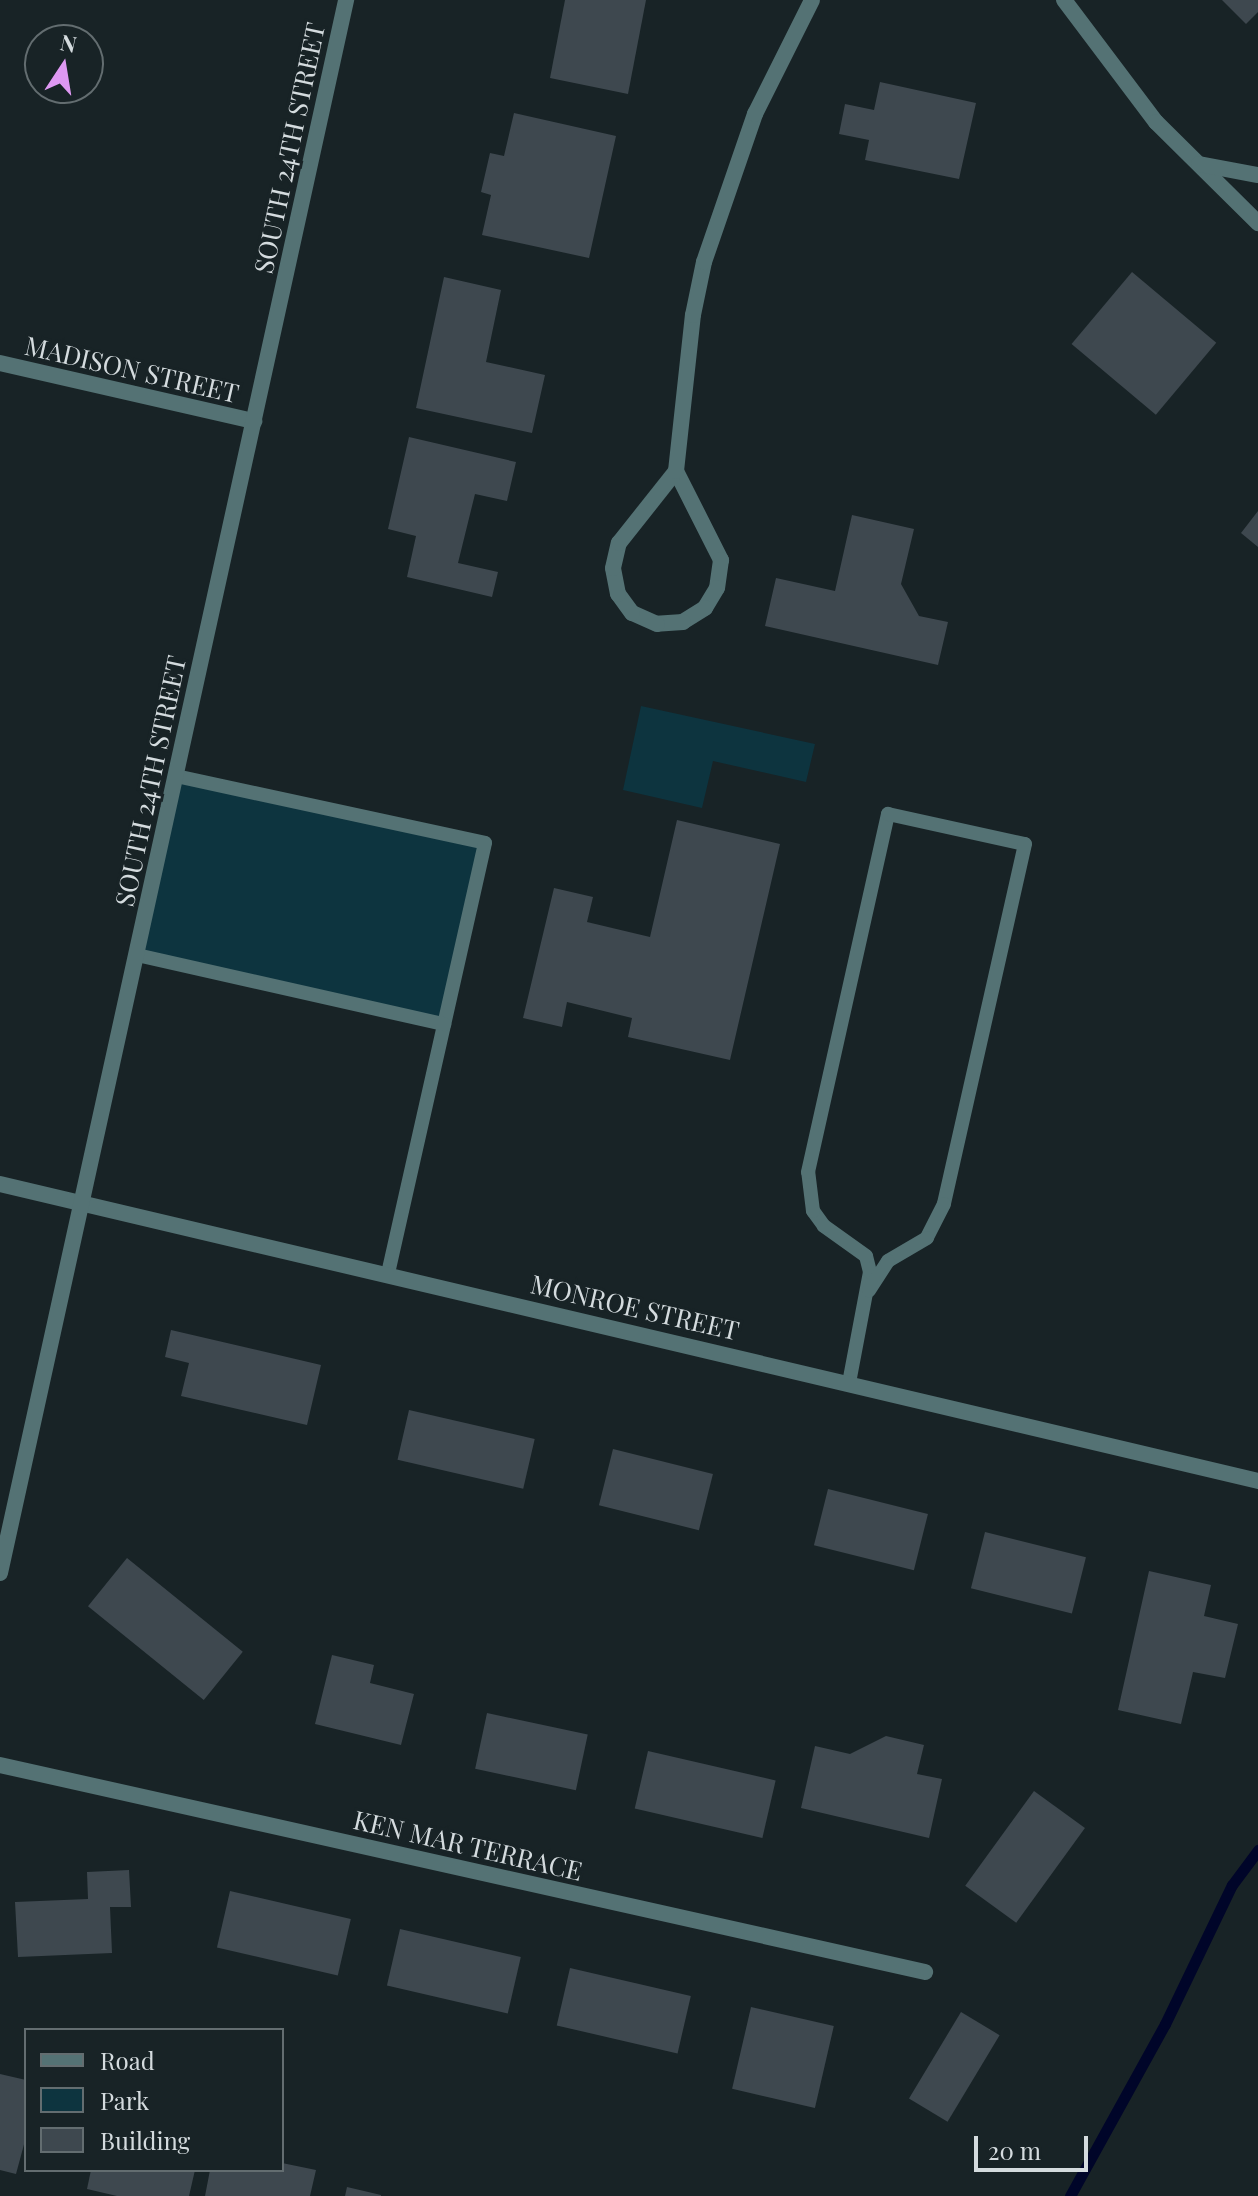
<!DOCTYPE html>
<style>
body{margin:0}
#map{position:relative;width:1258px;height:2196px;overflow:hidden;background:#182326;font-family:"Playfair Display",serif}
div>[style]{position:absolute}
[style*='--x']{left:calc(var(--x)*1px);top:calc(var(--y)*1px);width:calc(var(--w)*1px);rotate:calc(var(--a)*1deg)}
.green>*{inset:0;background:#0d343f;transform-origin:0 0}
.stream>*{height:11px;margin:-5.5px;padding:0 5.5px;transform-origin:5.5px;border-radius:5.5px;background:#000529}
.building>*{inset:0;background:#3e484f;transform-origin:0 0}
.service>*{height:14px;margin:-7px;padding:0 7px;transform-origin:7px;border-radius:7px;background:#547274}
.minor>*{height:16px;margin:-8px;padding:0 8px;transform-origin:8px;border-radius:8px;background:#547274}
.tertiary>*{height:16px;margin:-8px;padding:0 8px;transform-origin:8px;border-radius:8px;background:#547274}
span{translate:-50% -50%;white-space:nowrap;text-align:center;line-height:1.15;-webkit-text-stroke:6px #182326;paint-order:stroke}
.street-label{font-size:26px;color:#d4dbde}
.legend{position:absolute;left:24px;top:2028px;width:260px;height:144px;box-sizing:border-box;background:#182326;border:2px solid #636d70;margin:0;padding:10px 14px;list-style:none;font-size:24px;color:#d4dbde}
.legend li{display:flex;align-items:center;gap:16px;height:40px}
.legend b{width:40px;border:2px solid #636d70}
.north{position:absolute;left:24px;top:24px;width:80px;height:80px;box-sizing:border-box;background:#182326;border:2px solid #636d70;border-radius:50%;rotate:12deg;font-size:22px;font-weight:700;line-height:32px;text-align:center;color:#d4dbde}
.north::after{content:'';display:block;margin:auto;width:28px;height:36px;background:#de98f2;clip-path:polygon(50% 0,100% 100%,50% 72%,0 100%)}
.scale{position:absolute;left:974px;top:2136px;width:114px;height:36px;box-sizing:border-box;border:4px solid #d4dbde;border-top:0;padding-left:10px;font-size:24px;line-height:28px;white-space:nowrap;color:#d4dbde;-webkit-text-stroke:6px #182326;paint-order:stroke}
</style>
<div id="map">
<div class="green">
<i style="clip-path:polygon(641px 706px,815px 744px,806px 782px,713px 761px,702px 808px,623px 790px)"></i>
<i style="left:176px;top:776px;width:316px;height:183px;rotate:12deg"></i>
</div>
<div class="stream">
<i style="--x:1070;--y:2196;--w:196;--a:-61.1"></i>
<i style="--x:1165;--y:2024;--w:154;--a:-64.3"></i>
<i style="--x:1232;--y:1885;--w:44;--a:-53.4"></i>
</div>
<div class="building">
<i style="clip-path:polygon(565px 0,646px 0,628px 94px,550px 78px)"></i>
<i style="clip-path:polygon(1222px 0,1258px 0,1258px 12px,1246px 24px)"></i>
<i style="clip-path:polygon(880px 82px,976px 103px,959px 179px,865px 160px,869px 140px,839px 134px,845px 104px,874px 110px)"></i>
<i style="clip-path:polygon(514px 113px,616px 136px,589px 258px,482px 235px,491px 195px,481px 192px,490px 153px,504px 156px)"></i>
<i style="left:1132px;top:272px;width:110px;height:94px;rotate:40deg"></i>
<i style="clip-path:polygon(444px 277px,501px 290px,486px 362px,545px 375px,532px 433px,416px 408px)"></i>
<i style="clip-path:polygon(409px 437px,516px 462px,507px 501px,475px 494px,458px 563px,498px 572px,492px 597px,407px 577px,416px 536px,388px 529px)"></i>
<i style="clip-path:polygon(1258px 511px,1258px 547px,1241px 533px)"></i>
<i style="clip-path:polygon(852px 515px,914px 529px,901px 584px,919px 616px,948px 622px,938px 665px,765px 626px,776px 578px,835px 591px)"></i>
<i style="clip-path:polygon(677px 820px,780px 844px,730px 1060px,628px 1037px,632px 1018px,567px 1002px,562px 1027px,523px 1018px,554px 888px,593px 897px,587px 922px,650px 937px)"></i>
<i style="clip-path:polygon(171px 1330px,321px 1365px,307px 1425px,181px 1396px,189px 1363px,165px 1357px)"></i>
<i style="left:409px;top:1410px;width:129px;height:51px;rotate:13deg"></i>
<i style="left:613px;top:1449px;width:103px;height:58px;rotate:14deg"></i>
<i style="left:828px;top:1489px;width:103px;height:58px;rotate:14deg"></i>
<i style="left:985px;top:1532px;width:104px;height:58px;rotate:14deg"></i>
<i style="left:127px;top:1558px;width:149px;height:62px;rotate:39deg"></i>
<i style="clip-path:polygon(1149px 1571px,1211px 1585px,1204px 1616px,1238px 1624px,1225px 1678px,1193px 1672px,1181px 1724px,1118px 1710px)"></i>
<i style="clip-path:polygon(332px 1655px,374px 1665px,370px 1683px,414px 1694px,401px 1745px,315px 1724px)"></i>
<i style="left:487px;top:1713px;width:103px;height:57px;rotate:12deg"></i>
<i style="clip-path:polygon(886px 1736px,924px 1745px,917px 1774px,942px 1779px,929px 1838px,801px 1808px,815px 1746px,850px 1754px)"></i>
<i style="left:648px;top:1751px;width:131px;height:59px;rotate:13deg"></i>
<i style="left:1034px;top:1791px;width:63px;height:117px;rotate:36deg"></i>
<i style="clip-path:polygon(129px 1870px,131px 1907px,110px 1907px,112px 1953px,18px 1957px,15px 1902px,88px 1899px,87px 1872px)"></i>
<i style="left:230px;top:1891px;width:124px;height:58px;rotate:13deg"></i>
<i style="left:400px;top:1929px;width:124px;height:58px;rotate:13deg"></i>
<i style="left:570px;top:1968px;width:124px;height:59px;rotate:13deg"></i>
<i style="left:751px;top:2007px;width:85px;height:84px;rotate:13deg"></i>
<i style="left:961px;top:2012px;width:45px;height:101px;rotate:31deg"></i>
<i style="clip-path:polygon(0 2074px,26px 2080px,26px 2137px,16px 2174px,0 2170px)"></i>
<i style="clip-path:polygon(282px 2163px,316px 2170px,310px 2196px,205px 2196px,210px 2170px,282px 2170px)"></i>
<i style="clip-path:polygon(91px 2170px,195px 2170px,189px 2196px,117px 2196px,87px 2189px)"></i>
<i style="clip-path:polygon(347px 2187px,381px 2195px,381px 2196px,345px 2196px)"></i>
</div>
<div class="service">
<i style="--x:176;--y:776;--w:316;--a:12.2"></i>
<i style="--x:485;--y:843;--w:441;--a:102.7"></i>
<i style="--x:137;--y:955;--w:315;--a:12.7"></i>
<i style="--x:849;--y:1383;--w:113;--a:-79.3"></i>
<i style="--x:870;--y:1272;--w:16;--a:-104"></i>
<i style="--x:866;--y:1256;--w:52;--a:-144.5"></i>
<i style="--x:824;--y:1226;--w:19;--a:-126"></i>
<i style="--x:813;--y:1211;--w:39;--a:-97"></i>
<i style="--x:808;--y:1172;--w:367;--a:-77.4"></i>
<i style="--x:888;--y:814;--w:140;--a:12.4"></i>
<i style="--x:1025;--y:844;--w:369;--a:102.7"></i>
<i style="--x:944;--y:1204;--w:38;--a:117"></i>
<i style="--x:927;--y:1238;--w:45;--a:149.5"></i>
<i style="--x:888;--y:1261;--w:35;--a:123"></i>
</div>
<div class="minor">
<i style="--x:1064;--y:0;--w:153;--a:53"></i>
<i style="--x:1156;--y:122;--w:144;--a:44.7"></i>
<i style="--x:1199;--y:164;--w:60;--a:10.6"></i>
<i style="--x:0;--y:363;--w:261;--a:12.9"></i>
<i style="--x:676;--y:471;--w:100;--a:63.2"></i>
<i style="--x:721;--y:560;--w:28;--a:98"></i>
<i style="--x:717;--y:588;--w:23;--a:121"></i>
<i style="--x:705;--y:608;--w:26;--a:148"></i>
<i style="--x:683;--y:622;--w:26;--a:176"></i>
<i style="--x:657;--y:624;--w:27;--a:-156"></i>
<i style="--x:632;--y:613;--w:24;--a:-126"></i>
<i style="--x:618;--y:594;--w:26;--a:-101"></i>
<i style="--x:613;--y:568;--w:26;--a:-77"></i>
<i style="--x:619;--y:543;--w:92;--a:-51.6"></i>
<i style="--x:676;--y:471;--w:157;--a:-83.8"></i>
<i style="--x:693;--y:315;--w:54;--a:-78.3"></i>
<i style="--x:704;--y:262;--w:157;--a:-71"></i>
<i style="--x:755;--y:114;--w:127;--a:-63.4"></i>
<i style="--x:0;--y:1184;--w:1293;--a:13.28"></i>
<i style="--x:0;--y:1765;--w:948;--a:12.61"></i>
</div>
<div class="tertiary">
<i style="--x:0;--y:1573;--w:1611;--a:-77.59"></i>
</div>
<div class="street-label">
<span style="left:289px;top:148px;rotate:-78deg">SOUTH 24TH STREET</span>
<span style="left:132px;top:369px;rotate:13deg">MADISON STREET</span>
<span style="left:150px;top:781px;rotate:-78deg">SOUTH 24TH STREET</span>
<span style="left:635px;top:1307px;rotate:13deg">MONROE STREET</span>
<span style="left:468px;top:1845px;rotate:13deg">KEN MAR TERRACE</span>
</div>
<ul class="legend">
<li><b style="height:10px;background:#547274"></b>Road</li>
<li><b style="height:22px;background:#0d343f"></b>Park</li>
<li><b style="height:22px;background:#3e484f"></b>Building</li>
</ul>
<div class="north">N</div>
<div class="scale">20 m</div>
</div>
